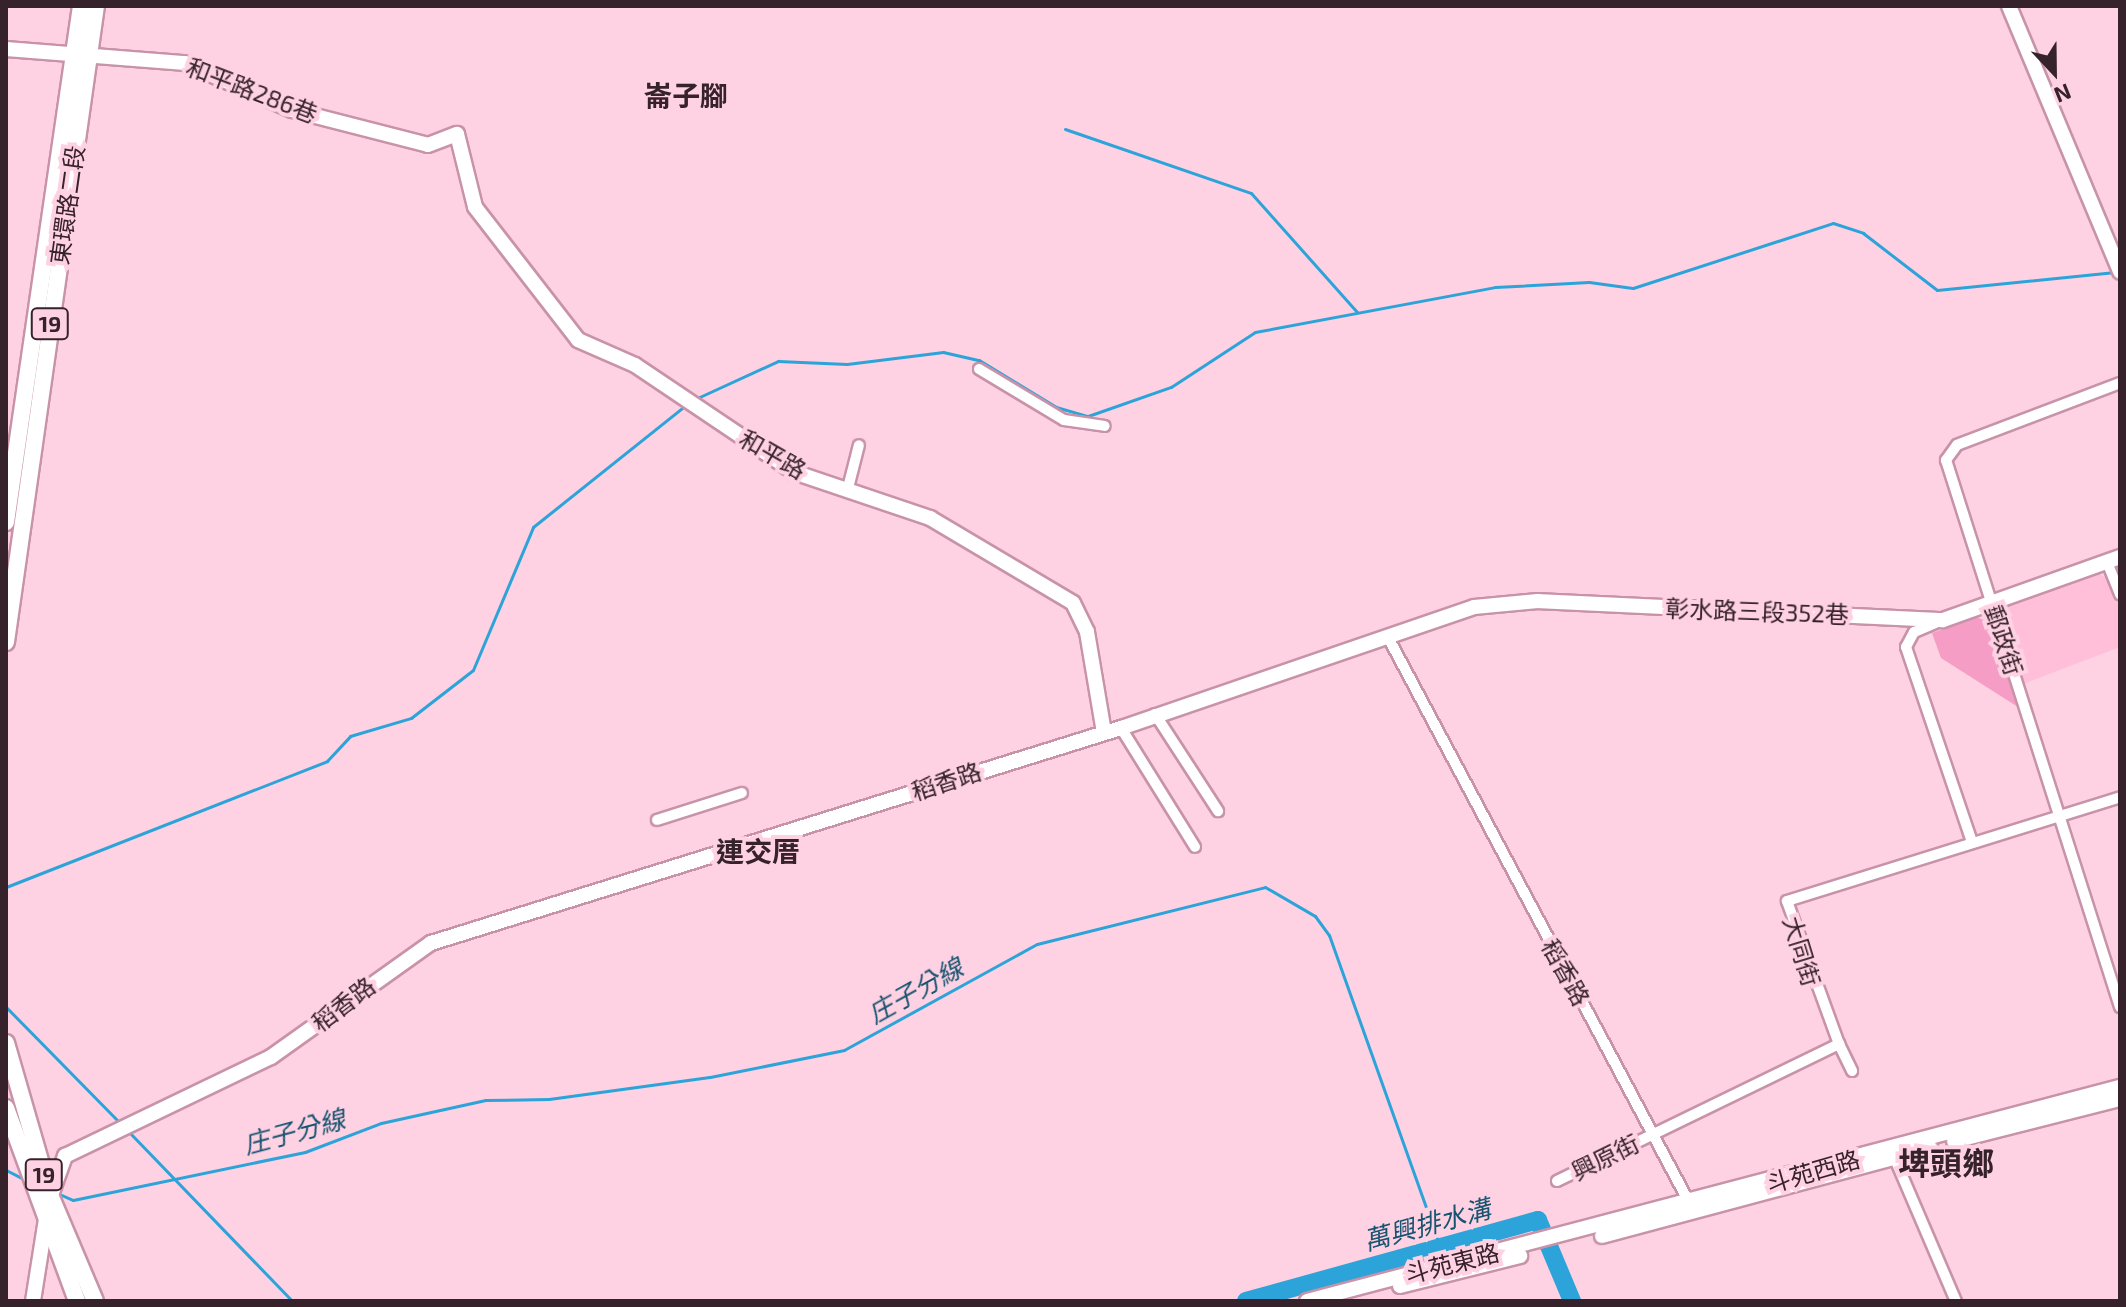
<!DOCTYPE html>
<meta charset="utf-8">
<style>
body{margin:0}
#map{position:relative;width:2126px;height:1307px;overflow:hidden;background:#fed1e3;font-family:"Exo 2","Noto Sans TC",sans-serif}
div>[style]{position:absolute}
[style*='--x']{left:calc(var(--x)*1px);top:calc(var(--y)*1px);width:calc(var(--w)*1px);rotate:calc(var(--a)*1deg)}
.built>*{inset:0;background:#ffbfd9}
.green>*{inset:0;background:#f59dc4}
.stream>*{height:3px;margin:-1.5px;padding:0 1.5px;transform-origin:1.5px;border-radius:1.5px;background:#2ca4d9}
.river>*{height:18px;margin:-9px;padding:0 9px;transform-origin:9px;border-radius:9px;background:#2ca4d9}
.roads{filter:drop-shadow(2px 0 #c893a9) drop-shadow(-2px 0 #c893a9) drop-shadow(0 2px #c893a9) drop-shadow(0 -2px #c893a9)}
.street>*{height:10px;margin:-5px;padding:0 5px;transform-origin:5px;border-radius:5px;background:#fff}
.secondary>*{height:14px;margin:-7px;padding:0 7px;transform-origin:7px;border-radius:7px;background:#fff}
.primary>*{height:16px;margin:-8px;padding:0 8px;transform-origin:8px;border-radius:8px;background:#fff}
span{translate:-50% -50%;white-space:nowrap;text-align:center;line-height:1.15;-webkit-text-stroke:8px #fed1e3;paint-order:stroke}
.shield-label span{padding:2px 6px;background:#fed1e3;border:2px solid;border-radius:6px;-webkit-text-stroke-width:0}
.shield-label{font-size:22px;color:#36222a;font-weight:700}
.street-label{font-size:24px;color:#36222a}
.water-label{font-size:26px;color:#17546f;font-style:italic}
.quarter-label{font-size:28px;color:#36222a;font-weight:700}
.district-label{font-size:32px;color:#36222a;font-weight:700}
.frame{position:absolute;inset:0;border:8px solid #36222a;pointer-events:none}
.north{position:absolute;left:2014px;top:32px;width:80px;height:80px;-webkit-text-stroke:6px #fed1e3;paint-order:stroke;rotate:158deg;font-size:22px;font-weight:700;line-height:32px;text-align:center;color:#36222a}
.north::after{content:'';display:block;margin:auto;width:28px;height:36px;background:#36222a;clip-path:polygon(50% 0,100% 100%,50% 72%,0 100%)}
</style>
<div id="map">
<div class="built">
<i style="clip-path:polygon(2094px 571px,2110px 580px,2120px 605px,2120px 647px,2023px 684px,1999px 616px,2006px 606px)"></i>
</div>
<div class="green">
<i style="clip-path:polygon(1977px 617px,1990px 623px,2018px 707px,1941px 658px,1932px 633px)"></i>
</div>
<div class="stream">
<i style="--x:1065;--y:129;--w:197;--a:19"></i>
<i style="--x:1251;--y:193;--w:159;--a:48.3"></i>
<i style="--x:693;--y:400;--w:94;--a:-24.6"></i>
<i style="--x:778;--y:361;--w:69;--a:2.5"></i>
<i style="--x:847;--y:364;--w:97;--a:-7.1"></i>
<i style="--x:943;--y:352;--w:37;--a:13"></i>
<i style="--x:979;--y:360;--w:90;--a:31.4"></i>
<i style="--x:1056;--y:407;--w:33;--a:16"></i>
<i style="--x:1088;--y:416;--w:88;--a:-19.3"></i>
<i style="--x:1171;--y:387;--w:100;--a:-33.2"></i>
<i style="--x:1255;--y:332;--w:244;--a:-10.6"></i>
<i style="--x:1495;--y:287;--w:94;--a:-3"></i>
<i style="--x:1589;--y:282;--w:44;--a:7.8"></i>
<i style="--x:1633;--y:288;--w:210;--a:-18"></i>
<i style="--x:1833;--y:223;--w:32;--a:18"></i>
<i style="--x:1863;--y:233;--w:93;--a:37.6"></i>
<i style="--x:1937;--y:290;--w:179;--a:-5.8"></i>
<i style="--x:6;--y:887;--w:345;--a:-21.4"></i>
<i style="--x:327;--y:761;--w:34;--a:-47"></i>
<i style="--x:350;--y:736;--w:64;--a:-16.4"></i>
<i style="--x:411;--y:718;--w:78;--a:-37.7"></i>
<i style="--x:473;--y:670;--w:155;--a:-67.2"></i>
<i style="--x:533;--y:527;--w:197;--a:-38.6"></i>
<i style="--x:6;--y:1007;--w:164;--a:45.5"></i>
<i style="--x:129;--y:1132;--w:235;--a:46"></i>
<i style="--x:6;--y:1170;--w:20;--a:27"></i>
<i style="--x:57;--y:1193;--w:17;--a:24"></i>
<i style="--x:73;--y:1200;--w:237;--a:-11.7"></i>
<i style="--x:305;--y:1152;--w:81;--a:-20.9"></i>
<i style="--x:381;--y:1123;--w:107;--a:-12.4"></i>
<i style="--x:486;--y:1100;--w:63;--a:-0.9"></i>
<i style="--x:549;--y:1099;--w:162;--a:-7.8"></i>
<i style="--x:710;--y:1077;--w:137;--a:-11.4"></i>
<i style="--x:844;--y:1050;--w:220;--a:-28.8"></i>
<i style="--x:1037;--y:944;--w:235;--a:-14"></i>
<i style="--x:1265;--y:887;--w:58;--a:30.1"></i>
<i style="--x:1315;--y:916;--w:24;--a:54"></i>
<i style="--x:1329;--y:935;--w:331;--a:70.4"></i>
</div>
<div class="river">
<i style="--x:1246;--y:1301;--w:303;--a:-15.5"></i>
<i style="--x:1538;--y:1220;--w:88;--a:67.2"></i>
</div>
<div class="roads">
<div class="street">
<i style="--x:979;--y:369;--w:99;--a:31"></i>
<i style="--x:1064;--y:420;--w:41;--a:8.3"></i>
<i style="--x:2120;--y:383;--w:174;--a:159.2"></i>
<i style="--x:1957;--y:445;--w:19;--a:126"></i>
<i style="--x:1946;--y:460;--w:574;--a:72.35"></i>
<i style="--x:848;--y:488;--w:44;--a:-75.7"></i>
<i style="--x:2107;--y:562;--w:35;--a:68"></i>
<i style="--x:1938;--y:622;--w:26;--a:157"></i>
<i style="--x:1914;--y:632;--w:17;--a:118"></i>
<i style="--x:1906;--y:647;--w:206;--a:71.3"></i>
<i style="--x:1390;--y:641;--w:638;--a:61.95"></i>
<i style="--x:1155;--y:714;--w:116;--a:57"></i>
<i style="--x:1121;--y:728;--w:140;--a:58.1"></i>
<i style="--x:657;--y:820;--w:89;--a:-17.6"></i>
<i style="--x:1839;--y:1044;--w:30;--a:64"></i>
<i style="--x:1892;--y:1152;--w:162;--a:66.8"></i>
<i style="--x:1557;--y:1181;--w:314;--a:-25.9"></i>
<i style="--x:1839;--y:1044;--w:152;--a:-110"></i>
<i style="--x:1787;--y:901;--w:349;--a:-17.3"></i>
</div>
<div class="secondary">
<i style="--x:2009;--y:6;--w:288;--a:67.3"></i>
<i style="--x:6;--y:49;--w:180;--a:4.5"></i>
<i style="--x:185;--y:63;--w:117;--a:23.7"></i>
<i style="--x:292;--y:110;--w:140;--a:14.4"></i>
<i style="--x:428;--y:145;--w:31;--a:-21"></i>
<i style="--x:457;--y:134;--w:75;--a:76.1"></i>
<i style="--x:475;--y:207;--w:168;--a:52.2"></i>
<i style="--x:578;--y:340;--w:62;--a:23.7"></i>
<i style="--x:635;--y:365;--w:192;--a:33.9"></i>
<i style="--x:794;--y:472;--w:144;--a:18.7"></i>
<i style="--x:930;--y:518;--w:166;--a:30.7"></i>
<i style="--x:1073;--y:603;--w:32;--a:64"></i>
<i style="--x:1087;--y:632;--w:102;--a:80.4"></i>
<i style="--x:1954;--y:1141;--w:171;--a:-14.2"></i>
<i style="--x:50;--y:1198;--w:45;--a:-70.3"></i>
<i style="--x:65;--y:1156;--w:229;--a:-25.7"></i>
<i style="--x:271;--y:1057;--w:196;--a:-35.5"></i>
<i style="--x:431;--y:943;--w:723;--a:-17.31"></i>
<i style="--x:1121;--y:728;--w:373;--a:-18.9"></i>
<i style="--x:1474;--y:607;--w:64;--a:-5.4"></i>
<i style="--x:1538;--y:601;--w:405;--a:2.7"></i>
<i style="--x:1943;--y:620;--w:188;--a:-19.6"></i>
<i style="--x:1602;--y:1236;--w:340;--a:-15"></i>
<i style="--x:1400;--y:1286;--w:124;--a:-14"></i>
<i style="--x:33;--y:1301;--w:83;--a:-81"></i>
<i style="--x:1307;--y:1301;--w:841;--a:-14.75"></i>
</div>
<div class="primary">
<i style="--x:6;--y:522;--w:521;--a:-81.73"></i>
<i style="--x:6;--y:642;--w:642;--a:-81.95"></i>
<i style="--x:6;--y:1043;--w:158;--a:73.9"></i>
<i style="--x:50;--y:1195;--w:115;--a:67"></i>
<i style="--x:6;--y:1108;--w:206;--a:69.8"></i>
</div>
</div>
<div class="shield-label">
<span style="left:50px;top:324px">19</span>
<span style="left:44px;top:1175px">19</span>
</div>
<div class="street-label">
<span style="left:252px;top:90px;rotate:21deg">和平路286巷</span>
<span style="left:67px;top:205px;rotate:-82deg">東環路二段</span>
<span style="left:773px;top:454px;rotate:30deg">和平路</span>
<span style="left:1757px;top:611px;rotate:2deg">彰水路三段352巷</span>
<span style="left:2004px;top:640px;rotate:72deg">郵政街</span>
<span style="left:946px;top:781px;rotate:-18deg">稻香路</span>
<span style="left:1802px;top:951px;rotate:73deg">大同街</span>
<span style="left:1566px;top:972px;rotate:61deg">稻香路</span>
<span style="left:343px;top:1004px;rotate:-37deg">稻香路</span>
<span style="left:1605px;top:1157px;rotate:-26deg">興原街</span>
<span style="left:1813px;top:1171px;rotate:-16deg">斗苑西路</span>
<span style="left:1452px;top:1263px;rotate:-14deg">斗苑東路</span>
</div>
<div class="water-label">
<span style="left:915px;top:990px;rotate:-29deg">庄子分線</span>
<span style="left:294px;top:1131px;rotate:-15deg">庄子分線</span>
<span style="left:1427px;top:1224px;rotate:-15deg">萬興排水溝</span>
</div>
<div class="quarter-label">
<span style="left:686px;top:95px">崙子腳</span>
<span style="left:758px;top:851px">連交厝</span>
</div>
<div class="district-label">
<span style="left:1946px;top:1162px">埤頭鄉</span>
</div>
<div class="frame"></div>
<div class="north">N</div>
</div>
